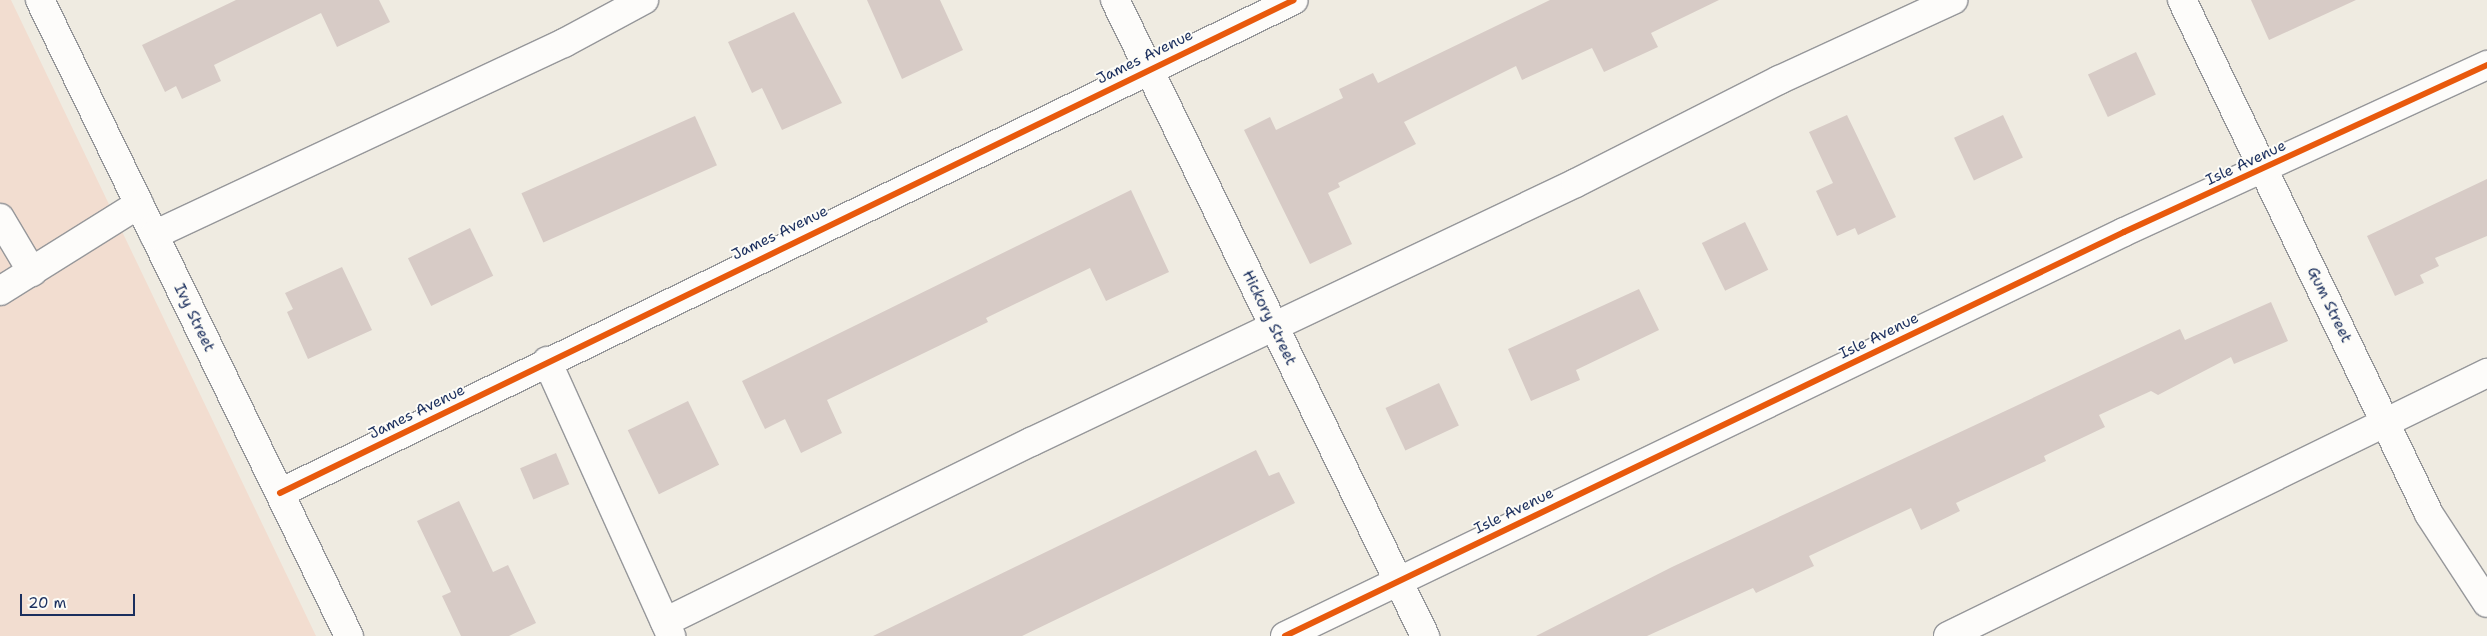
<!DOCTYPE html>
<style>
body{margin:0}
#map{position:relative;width:2487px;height:636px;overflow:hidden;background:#efebe1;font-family:"Shantell Sans",sans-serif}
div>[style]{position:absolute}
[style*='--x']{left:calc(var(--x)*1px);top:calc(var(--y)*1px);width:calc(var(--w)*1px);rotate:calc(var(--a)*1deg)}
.built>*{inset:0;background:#f2ddd0}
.building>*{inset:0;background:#d7cbc6;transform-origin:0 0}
.roads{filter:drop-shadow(1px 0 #96979a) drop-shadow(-1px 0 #96979a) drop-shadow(0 1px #96979a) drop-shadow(0 -1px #96979a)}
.minor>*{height:28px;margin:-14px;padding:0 14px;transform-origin:14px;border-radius:14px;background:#fdfcfa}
.cycleway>*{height:6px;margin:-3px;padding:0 3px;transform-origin:3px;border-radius:3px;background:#e8590c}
span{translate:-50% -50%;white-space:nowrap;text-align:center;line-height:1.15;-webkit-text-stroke:4px #fdfcf7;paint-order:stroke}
.street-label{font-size:15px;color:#1b2f5e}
.scale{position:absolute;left:20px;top:594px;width:115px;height:22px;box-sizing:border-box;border:2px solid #1b2f5e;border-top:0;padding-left:6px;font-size:15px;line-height:18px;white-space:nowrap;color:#1b2f5e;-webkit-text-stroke:4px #fdfcf7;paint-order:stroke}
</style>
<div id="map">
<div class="built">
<i style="clip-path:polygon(0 0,11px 0,316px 636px,0 636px)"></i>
</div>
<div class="building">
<i style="clip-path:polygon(236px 0,379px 0,390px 22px,337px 47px,321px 13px,214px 65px,221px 81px,182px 99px,176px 86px,165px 92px,142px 45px)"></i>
<i style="clip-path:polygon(867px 0,940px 0,963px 50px,902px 79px)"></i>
<i style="clip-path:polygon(1550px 0,1719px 0,1651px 33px,1658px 47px,1604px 72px,1592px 48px,1522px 80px,1516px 66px,1404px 122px,1416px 144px,1338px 183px,1340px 187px,1328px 193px,1352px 244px,1310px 264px,1244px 130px,1270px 117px,1276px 130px,1343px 98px,1339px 89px,1373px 73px,1378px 83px)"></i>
<i style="clip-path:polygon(2251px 0,2356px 0,2269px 40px)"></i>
<i style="clip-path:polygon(794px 12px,842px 103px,782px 130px,762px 88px,752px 93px,728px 42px)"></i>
<i style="left:2136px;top:52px;width:47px;height:53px;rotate:65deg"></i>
<i style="clip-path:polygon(1847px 115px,1896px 217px,1858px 235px,1855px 228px,1837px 236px,1816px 191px,1833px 183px,1809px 132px)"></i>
<i style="left:2003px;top:115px;width:47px;height:54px;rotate:65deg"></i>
<i style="left:695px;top:116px;width:54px;height:190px;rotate:66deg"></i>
<i style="clip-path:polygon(2487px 179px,2487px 236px,2435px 258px,2439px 266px,2420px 275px,2424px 283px,2395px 296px,2367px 236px)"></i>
<i style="clip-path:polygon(1131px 190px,1169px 272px,1106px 301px,1090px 268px,986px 318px,988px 322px,827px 400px,842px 433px,801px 453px,785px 419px,765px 429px,742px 381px)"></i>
<i style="left:1745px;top:222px;width:53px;height:48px;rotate:64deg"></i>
<i style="left:470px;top:228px;width:53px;height:69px;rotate:64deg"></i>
<i style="clip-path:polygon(342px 267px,372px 330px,308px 359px,287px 312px,293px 309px,285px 293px)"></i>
<i style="clip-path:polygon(1639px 289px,1659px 330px,1576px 370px,1580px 380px,1531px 401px,1508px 349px)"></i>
<i style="clip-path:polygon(2271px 302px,2288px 341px,2234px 364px,2231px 357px,2158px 395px,2151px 391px,2099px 415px,2105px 427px,2044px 456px,2046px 461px,1956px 503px,1960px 511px,1921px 530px,1911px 508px,1809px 556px,1814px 566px,1756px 593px,1753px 588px,1647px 636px,1536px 636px,1672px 567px,2180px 329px,2185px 340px)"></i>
<i style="left:1439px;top:383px;width:47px;height:59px;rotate:65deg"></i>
<i style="left:688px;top:401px;width:71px;height:67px;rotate:64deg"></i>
<i style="clip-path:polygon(1256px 450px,1269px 476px,1279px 472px,1295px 503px,1163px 568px,1022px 636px,873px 636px)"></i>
<i style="left:556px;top:453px;width:34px;height:39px;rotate:67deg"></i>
<i style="clip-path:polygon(459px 501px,493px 572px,508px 565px,536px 623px,509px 636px,461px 636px,442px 596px,451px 592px,417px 521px)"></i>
</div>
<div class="roads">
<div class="minor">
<i style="--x:40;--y:0;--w:707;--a:64.09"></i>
<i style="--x:1115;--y:0;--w:708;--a:64.01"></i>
<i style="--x:2182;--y:0;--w:570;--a:64.33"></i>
<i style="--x:2429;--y:514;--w:106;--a:56.9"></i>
<i style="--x:0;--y:218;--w:63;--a:59.3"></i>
<i style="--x:154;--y:235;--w:453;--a:-25.1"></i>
<i style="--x:564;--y:43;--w:91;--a:-28.3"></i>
<i style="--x:0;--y:291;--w:164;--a:-32"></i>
<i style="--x:547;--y:361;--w:302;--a:65.7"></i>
<i style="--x:280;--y:493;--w:1127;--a:-25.93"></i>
<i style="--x:665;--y:622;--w:408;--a:-26.2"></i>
<i style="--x:1031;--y:442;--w:603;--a:-25.42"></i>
<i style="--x:1576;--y:183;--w:228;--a:-26.9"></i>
<i style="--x:1779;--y:80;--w:192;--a:-24.7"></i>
<i style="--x:1285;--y:636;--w:931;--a:-25.71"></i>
<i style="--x:2124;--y:232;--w:400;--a:-24.7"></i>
<i style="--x:1948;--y:636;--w:600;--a:-26.01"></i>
</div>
</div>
<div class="cycleway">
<i style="--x:280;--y:493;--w:1127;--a:-25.93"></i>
<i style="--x:1285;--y:636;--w:931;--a:-25.71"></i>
<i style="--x:2124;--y:232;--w:400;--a:-24.7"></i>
</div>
<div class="street-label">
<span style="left:1145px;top:57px;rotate:-26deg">James Avenue</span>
<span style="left:2246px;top:163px;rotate:-25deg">Isle Avenue</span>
<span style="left:780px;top:233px;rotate:-26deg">James Avenue</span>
<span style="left:2329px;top:305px;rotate:64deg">Gum Street</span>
<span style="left:194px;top:318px;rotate:64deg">Ivy Street</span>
<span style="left:1269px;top:318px;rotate:64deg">Hickory Street</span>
<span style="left:1879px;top:336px;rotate:-26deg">Isle Avenue</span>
<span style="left:417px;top:412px;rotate:-26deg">James Avenue</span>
<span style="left:1514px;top:511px;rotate:-26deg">Isle Avenue</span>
</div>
<div class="scale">20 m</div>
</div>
